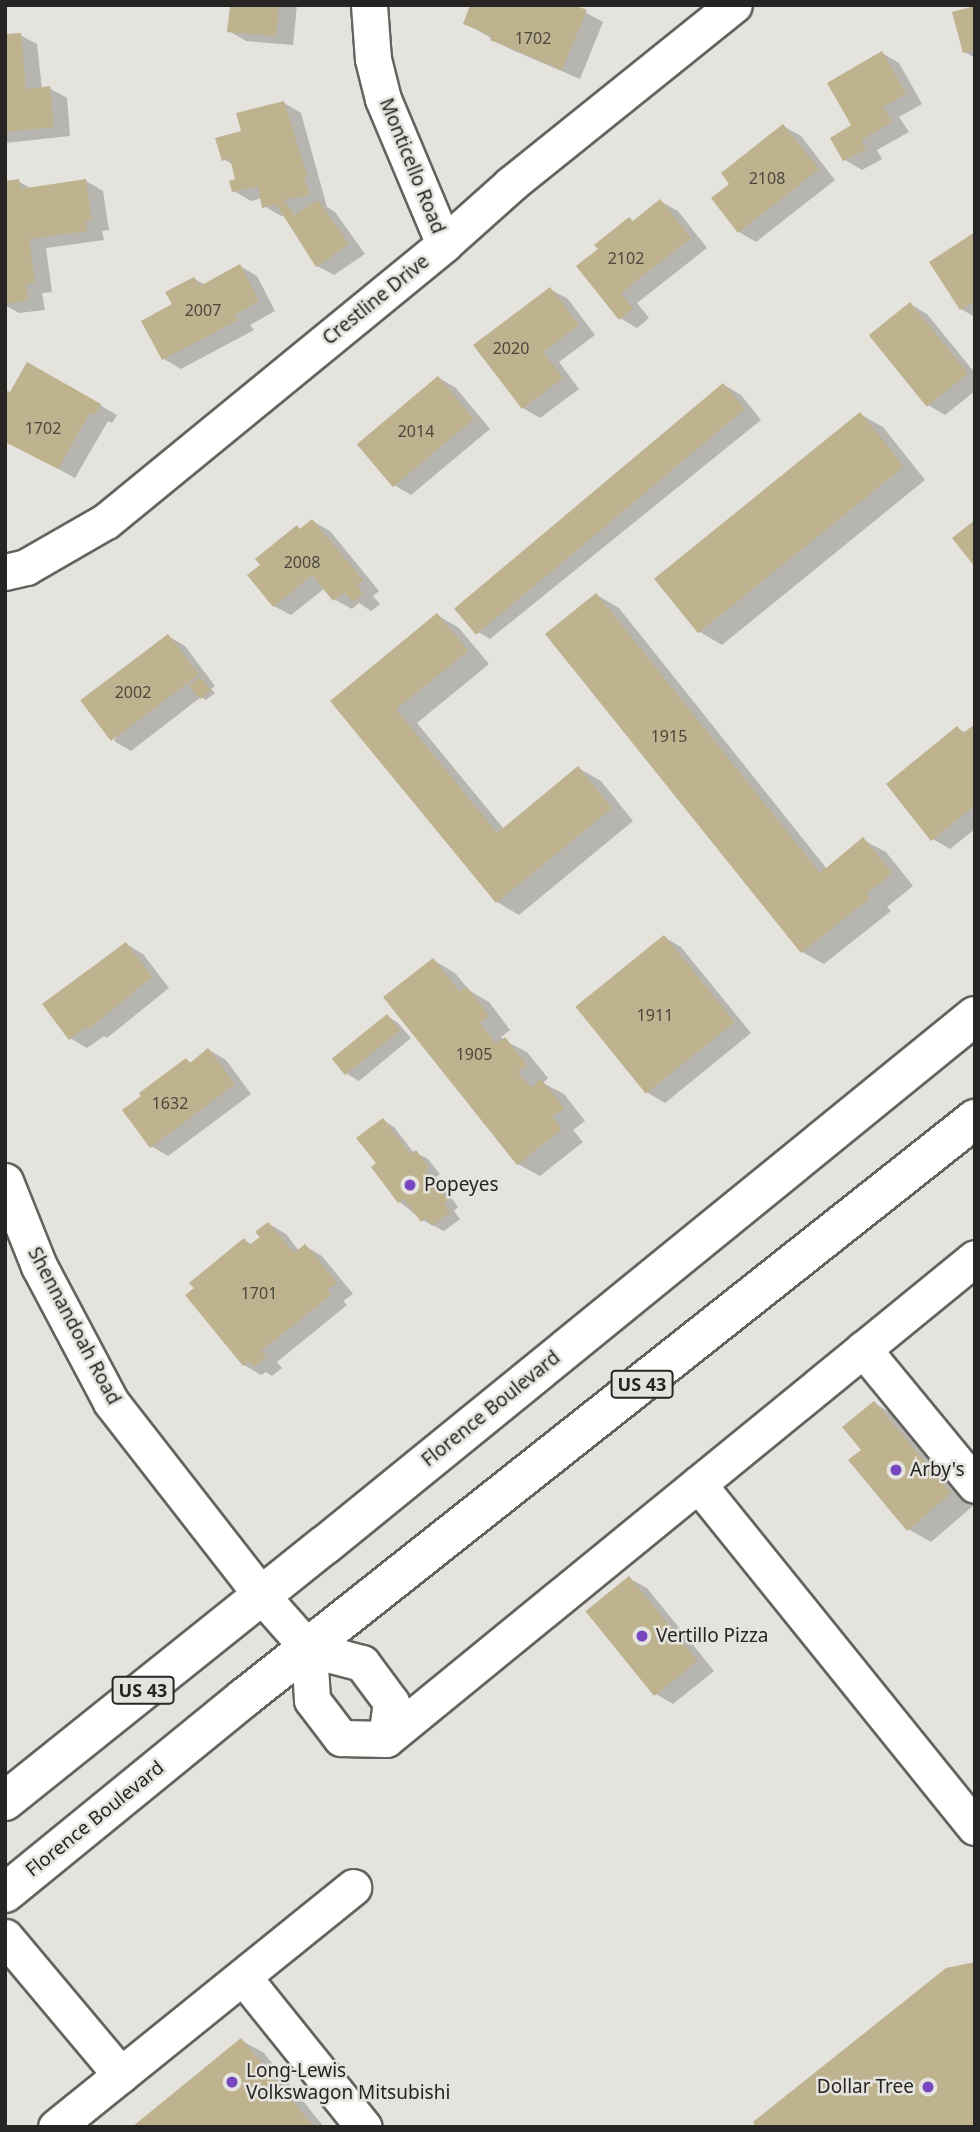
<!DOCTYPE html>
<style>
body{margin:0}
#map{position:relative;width:980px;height:2132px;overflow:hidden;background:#e5e3dd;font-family:"Noto Sans",sans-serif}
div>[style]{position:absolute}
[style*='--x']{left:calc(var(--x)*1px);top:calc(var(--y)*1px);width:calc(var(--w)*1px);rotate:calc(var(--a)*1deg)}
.shadow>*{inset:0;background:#0003}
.building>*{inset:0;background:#beb28f;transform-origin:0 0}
.roads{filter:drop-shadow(2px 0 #65635e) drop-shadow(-2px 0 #65635e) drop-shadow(0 2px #65635e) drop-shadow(0 -2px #65635e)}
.minor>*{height:35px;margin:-17.5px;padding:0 17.5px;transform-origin:17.5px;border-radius:17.5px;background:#fff}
.highway>*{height:38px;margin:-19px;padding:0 19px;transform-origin:19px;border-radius:19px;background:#fff}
.dots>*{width:19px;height:19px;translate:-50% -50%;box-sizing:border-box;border:4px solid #e5e3dd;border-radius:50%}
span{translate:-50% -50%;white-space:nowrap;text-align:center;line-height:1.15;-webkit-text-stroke:5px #e5e3dd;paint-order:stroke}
.number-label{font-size:16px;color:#4c483e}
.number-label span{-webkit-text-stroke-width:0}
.shield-label span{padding:2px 5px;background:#e5e3dd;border:2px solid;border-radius:5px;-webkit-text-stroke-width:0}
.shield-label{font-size:18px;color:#262523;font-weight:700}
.street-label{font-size:19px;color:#262523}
.poi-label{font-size:19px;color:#262523}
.left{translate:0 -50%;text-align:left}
.right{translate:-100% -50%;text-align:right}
.frame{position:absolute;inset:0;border:7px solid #262523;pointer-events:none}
</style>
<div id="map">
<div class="shadow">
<i style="clip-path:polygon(232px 5px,297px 5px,293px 45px,246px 41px,229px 31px)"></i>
<i style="clip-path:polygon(472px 5px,578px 5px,577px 8px,603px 22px,580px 79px,510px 49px,465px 23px)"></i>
<i style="clip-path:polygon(975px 8px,975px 58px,965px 52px)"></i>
<i style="clip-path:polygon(20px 35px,37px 44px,42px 89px,49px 88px,67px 98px,70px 136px,5px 143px,5px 36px)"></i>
<i style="clip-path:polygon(882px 53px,899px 63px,922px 104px,899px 117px,909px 132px,877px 150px,882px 159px,862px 170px,845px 160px,854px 126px)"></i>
<i style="clip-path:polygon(284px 103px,301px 113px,327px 207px,335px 212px,365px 254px,334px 275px,317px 266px,285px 215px,281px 216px,264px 206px,262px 198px,251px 201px,234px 191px,238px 180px,234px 165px,223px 159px,243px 132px)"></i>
<i style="clip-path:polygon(783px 126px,801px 136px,835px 180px,756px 242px,739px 232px,732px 184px)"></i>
<i style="clip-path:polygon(18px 181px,32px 189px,86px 181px,103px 191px,109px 230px,102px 231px,104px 240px,46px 248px,52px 292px,42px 293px,45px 310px,19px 313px,5px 305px,5px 182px)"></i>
<i style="clip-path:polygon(660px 201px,678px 211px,707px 248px,637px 303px,649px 318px,637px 328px,620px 318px,579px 266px)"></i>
<i style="clip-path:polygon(975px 234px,975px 317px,961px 309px)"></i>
<i style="clip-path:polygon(240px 266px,257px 276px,275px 311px,250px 325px,254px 330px,181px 369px,164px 359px,144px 322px,174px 305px,194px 279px,206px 285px)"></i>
<i style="clip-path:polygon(550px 289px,568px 299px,595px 335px,559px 362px,579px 389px,540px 418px,523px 408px)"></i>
<i style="clip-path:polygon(910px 304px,927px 314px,975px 373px,975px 391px,945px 415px,928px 405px)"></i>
<i style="clip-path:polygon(28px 364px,117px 415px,112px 423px,108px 421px,75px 478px,5px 440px)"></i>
<i style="clip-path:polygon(439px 378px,456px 388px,490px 429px,411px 495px,394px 485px)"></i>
<i style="clip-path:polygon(724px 385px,741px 395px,761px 420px,490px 639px,473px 629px)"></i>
<i style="clip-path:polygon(860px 414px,883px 427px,925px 480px,722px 645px,700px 632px,657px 579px)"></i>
<i style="clip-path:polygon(312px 521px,330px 531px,379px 591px,373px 596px,380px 604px,371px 611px,359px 603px,352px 609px,334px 599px,325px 588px,291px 615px,274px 606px,262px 565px,297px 527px,302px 530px)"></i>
<i style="clip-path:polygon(597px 595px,619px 608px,827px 869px,863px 840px,886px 852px,913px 886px,887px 907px,891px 911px,824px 964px,802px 952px)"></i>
<i style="clip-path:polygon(437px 615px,459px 628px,489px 664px,417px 723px,504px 829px,578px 768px,601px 781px,633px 821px,519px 915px,497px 902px,332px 701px)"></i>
<i style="clip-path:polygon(168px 636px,185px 646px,215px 686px,211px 689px,215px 693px,206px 700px,201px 697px,131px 751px,114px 741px)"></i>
<i style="clip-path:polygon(975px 726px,975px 829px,950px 849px,933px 839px,957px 728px,966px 733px)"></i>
<i style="clip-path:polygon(664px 937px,681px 947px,751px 1033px,665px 1103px,648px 1093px)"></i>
<i style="clip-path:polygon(126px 944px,143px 954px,169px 988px,107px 1038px,104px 1036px,87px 1048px,70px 1038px)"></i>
<i style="clip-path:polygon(433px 960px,455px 973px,470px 991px,489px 1002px,510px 1030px,501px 1037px,503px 1040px,527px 1052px,548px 1078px,543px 1083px,564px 1094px,585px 1121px,573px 1130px,583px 1142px,540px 1176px,518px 1164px)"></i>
<i style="clip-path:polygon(387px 1016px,398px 1023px,411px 1038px,359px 1081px,347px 1074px)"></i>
<i style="clip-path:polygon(209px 1050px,226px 1060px,251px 1094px,168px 1156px,151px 1146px,186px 1060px,192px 1063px)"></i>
<i style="clip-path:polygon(383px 1120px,394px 1127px,414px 1153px,427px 1158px,440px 1174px,436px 1177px,458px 1207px,454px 1211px,460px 1219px,444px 1231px,422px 1220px,400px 1202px,378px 1163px)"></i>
<i style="clip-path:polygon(269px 1224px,286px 1234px,299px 1251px,305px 1246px,322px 1256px,353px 1294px,343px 1301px,347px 1305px,277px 1362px,282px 1368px,272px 1376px,266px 1372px,261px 1375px,244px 1365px,244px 1240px,253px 1245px,262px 1237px)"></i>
<i style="clip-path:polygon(874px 1403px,896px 1416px,973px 1506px,931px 1542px,908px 1529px,863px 1450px)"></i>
<i style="clip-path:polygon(629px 1578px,647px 1588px,714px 1671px,673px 1704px,656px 1694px)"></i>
<i style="clip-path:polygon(241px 2040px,264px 2053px,324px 2127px,135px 2127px)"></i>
</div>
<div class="building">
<i style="clip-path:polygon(230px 5px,279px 5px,276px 36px,227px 32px)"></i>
<i style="clip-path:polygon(470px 5px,574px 5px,587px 10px,562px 70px,490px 40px,492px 36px,463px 24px)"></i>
<i style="clip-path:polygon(975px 6px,975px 50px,963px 53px,952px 12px)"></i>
<i style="clip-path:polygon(21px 33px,26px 89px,50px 86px,54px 127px,5px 132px,5px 34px)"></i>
<i style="clip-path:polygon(882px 51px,906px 94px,883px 107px,892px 122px,861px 140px,866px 149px,843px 161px,830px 138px,851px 125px,827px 83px)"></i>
<i style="clip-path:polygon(284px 101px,307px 176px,304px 177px,310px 195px,284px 200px,294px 215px,318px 200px,349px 244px,316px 267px,276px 204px,262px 208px,258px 186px,232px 192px,229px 181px,235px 179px,230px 158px,222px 161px,215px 138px,241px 131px,236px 113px)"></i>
<i style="clip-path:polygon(783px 124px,819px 169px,738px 233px,711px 198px,729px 184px,721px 173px)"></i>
<i style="clip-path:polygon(19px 179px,20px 189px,86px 179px,92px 220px,86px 221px,87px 231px,29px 239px,35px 283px,26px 284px,28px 300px,5px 304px,5px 181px)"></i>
<i style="clip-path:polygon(660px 199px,691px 238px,621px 293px,633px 308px,619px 320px,576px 266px,598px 249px,594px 245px,629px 217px,633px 221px)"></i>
<i style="clip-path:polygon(975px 232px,975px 301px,960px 310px,929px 262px)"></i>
<i style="clip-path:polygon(240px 264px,259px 301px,234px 315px,238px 320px,162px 360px,141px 321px,172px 304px,165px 292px,194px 277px,200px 286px)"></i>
<i style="clip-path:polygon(550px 287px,579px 325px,543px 352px,563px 378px,522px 409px,473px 345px)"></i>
<i style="left:910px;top:302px;width:92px;height:53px;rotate:51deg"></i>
<i style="clip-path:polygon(27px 362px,101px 404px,95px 415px,90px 412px,58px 469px,5px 442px,5px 394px,7px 391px,10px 392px)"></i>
<i style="left:438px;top:376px;width:56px;height:106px;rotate:50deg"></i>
<i style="left:723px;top:383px;width:34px;height:351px;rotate:50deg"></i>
<i style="left:860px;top:412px;width:70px;height:265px;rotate:51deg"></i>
<i style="clip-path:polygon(312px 519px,363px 580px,357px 585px,363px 593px,353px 602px,344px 592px,333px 601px,312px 575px,273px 607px,247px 575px,260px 565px,255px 559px,297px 525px,300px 529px)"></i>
<i style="clip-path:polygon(975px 520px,975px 567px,952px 538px)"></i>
<i style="clip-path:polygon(596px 593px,820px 873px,863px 837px,892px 873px,866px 894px,870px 898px,801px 953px,545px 634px)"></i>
<i style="clip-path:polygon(437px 613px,468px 651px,396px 709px,497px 833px,578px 766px,612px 808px,496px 903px,330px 701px)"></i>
<i style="left:168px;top:634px;width:51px;height:110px;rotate:53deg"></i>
<i style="left:200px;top:677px;width:17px;height:14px;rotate:50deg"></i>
<i style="clip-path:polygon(975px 724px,975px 805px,931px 841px,886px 784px,957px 726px,963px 733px)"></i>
<i style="left:664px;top:935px;width:112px;height:114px;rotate:51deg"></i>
<i style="clip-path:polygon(126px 942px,152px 977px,89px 1029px,86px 1027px,69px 1040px,42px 1004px)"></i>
<i style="clip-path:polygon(433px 958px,460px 992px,467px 987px,489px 1016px,480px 1023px,496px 1044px,505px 1037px,527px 1065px,518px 1072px,531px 1088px,541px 1079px,564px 1108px,552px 1117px,562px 1129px,517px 1165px,383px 997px)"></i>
<i style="left:387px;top:1014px;width:21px;height:71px;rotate:51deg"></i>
<i style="clip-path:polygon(208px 1048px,235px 1084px,150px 1148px,122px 1110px,141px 1096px,139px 1093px,186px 1058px,190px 1063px)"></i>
<i style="clip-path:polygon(383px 1118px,410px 1154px,416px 1150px,429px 1167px,426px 1170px,448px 1200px,444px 1204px,450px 1212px,432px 1226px,425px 1218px,421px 1222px,404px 1199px,398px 1203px,371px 1167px,376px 1163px,356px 1138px)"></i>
<i style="clip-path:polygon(268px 1222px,294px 1253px,305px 1244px,337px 1283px,327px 1290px,331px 1295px,261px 1351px,266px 1358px,254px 1367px,249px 1361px,243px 1366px,185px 1295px,194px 1288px,189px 1283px,244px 1238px,249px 1245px,260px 1237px,255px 1232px)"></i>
<i style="clip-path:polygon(874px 1401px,951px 1493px,907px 1531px,848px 1460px,861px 1450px,842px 1427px)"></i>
<i style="left:629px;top:1576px;width:109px;height:56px;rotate:51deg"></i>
<i style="clip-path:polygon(975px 1962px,975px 2127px,756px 2127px,753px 2122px,946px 1968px)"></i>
<i style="clip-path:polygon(241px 2038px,314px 2127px,132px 2127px)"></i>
</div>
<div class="roads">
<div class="minor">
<i style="--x:369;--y:5;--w:54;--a:85.8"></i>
<i style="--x:373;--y:59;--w:41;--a:76"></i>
<i style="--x:383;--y:99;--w:157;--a:67.2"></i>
<i style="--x:5;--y:572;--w:22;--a:-13"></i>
<i style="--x:26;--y:567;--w:92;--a:-29.9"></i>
<i style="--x:106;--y:521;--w:437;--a:-39.3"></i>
<i style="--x:444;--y:244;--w:90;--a:-41.8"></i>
<i style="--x:511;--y:184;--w:286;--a:-38.8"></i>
<i style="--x:5;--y:1181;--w:92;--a:68.2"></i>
<i style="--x:39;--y:1266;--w:154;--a:62.1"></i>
<i style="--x:111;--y:1402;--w:244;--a:52.1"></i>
<i style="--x:261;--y:1595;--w:72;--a:48.4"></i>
<i style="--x:309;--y:1649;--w:55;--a:14.8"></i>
<i style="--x:362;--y:1663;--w:49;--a:53.4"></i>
<i style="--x:391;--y:1702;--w:37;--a:98"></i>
<i style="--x:863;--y:1349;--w:176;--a:50.5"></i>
<i style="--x:698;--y:1484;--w:441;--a:51.1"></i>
<i style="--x:309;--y:1649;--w:51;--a:86.6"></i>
<i style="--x:312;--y:1700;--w:48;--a:52.7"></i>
<i style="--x:341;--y:1738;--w:45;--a:1.3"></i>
<i style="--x:386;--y:1739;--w:760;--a:-39.24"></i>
<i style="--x:5;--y:1937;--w:180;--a:50"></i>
<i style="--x:244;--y:1978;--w:191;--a:51.2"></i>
<i style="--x:56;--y:2127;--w:382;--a:-38.9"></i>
</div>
<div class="highway">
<i style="--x:5;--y:1801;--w:410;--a:-38.7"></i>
<i style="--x:325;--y:1545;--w:838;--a:-39.14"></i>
<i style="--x:5;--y:1893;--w:308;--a:-39.2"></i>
<i style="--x:244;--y:1698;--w:933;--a:-38.38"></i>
</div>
</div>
<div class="dots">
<i style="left:410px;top:1185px;background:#7747bf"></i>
<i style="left:896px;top:1470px;background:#7747bf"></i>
<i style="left:642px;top:1636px;background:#7747bf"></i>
<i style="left:232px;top:2082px;background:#7747bf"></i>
<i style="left:928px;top:2087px;background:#7747bf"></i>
</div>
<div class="number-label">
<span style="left:533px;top:38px">1702</span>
<span style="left:767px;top:178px">2108</span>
<span style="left:626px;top:258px">2102</span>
<span style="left:203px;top:310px">2007</span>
<span style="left:511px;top:348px">2020</span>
<span style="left:43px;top:428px">1702</span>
<span style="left:416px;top:431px">2014</span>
<span style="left:302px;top:562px">2008</span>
<span style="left:133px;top:692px">2002</span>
<span style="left:669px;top:736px">1915</span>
<span style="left:655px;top:1015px">1911</span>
<span style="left:474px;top:1054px">1905</span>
<span style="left:170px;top:1103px">1632</span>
<span style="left:259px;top:1293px">1701</span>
</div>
<div class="shield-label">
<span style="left:642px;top:1384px">US 43</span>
<span style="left:143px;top:1690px">US 43</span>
</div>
<div class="street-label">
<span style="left:412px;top:166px;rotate:68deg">Monticello Road</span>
<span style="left:376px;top:300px;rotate:-39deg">Crestline Drive</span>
<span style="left:74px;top:1326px;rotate:62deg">Shennandoah Road</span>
<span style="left:491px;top:1409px;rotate:-39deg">Florence Boulevard</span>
<span style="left:95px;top:1819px;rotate:-39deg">Florence Boulevard</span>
</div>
<div class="poi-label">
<span class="left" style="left:424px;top:1185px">Popeyes</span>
<span class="left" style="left:910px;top:1470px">Arby's</span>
<span class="left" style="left:656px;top:1636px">Vertillo Pizza</span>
<span class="left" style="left:246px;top:2082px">Long-Lewis<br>Volkswagon Mitsubishi</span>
<span class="right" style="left:914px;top:2087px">Dollar Tree</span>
</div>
<div class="frame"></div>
</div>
